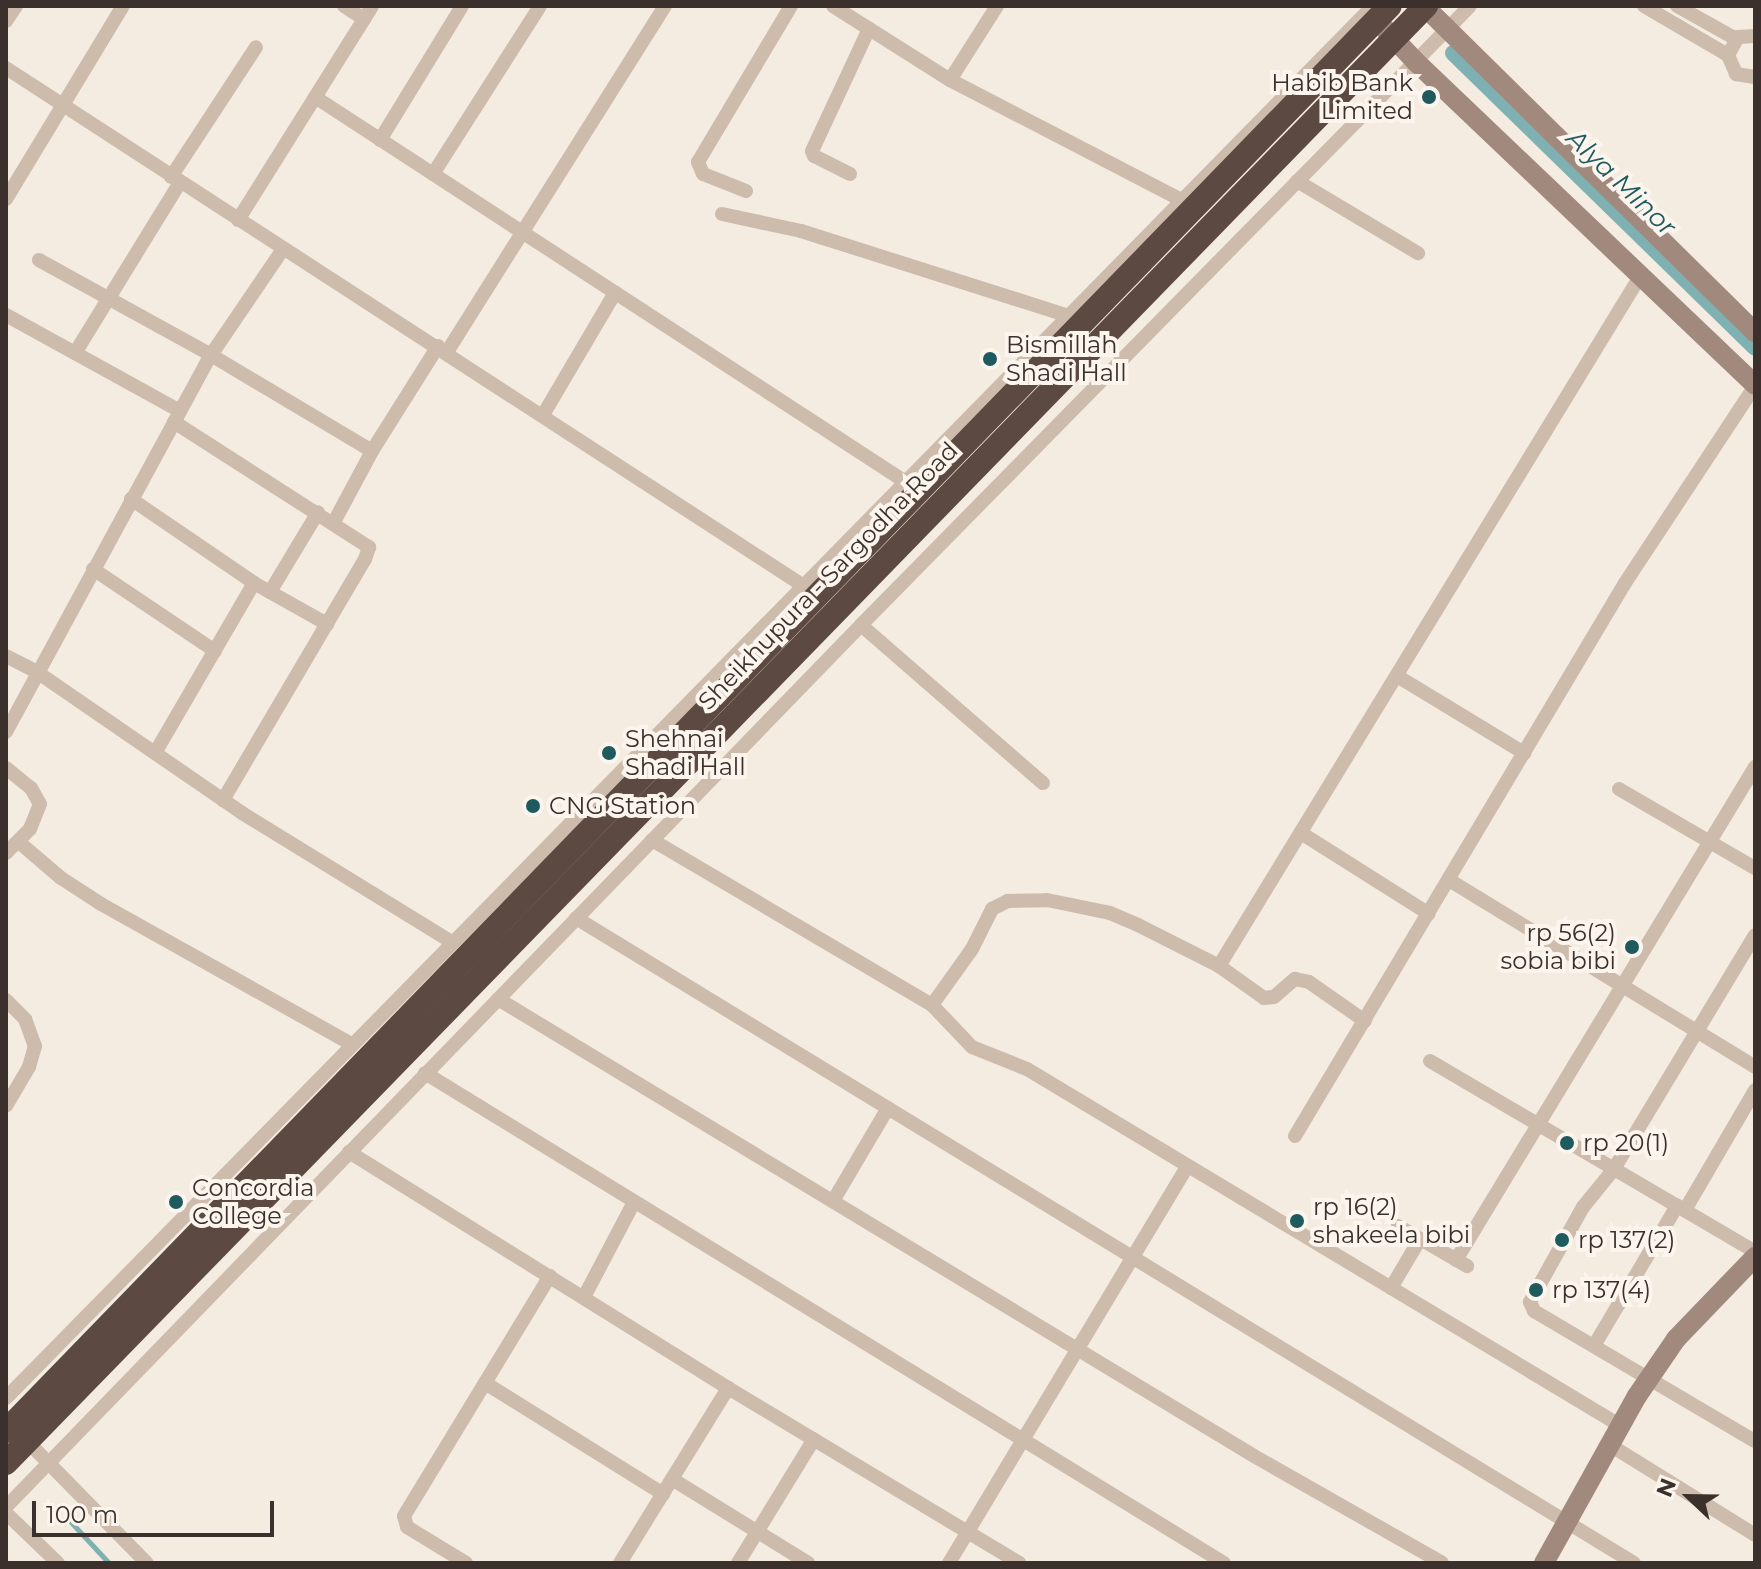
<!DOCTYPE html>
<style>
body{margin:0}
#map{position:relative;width:1761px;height:1569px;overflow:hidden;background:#f4ebe1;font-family:Montserrat,sans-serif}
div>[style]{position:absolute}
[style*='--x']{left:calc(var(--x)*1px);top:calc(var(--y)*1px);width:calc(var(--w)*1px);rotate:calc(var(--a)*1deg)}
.stream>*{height:5px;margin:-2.5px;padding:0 2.5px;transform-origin:2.5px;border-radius:2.5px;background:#7fb0b2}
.canal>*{height:16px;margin:-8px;padding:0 8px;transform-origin:8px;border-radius:8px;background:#7fb0b2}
.street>*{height:14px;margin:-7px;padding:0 7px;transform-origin:7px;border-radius:7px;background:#cdbbac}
.secondary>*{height:20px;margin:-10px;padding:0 10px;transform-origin:10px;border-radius:10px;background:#a18a7d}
.highway>*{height:24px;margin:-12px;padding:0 12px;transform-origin:12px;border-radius:12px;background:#5c4a42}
.dots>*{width:22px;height:22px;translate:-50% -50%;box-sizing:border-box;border:4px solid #fbf5ee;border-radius:50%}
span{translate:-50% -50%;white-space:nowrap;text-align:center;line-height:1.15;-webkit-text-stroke:8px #fbf5ee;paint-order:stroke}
.poi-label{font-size:24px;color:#3b302b}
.right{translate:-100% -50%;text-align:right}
.left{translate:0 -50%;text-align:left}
.street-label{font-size:24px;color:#3b302b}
.water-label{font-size:26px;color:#1f5a5e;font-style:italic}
.frame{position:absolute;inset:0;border:8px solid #3b302b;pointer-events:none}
.north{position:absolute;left:1649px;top:1457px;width:80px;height:80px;-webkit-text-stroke:6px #fbf5ee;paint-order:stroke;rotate:292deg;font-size:22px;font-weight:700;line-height:32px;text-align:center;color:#3b302b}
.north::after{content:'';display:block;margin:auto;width:28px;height:36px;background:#3b302b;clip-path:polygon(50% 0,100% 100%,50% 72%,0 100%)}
.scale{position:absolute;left:32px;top:1501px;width:242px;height:36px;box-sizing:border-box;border:4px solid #3b302b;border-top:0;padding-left:10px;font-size:24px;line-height:28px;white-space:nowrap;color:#3b302b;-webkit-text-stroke:6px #fbf5ee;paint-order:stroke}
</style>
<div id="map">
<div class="stream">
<i style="--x:69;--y:1520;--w:59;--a:47.1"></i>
</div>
<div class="canal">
<i style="--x:1453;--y:53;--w:422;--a:44.3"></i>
</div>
<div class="street">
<i style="--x:344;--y:6;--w:24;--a:33"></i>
<i style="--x:833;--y:6;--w:138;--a:32.3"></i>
<i style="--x:950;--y:80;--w:259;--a:27.4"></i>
<i style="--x:1644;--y:6;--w:97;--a:30.3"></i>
<i style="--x:1677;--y:6;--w:68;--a:29.2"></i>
<i style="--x:6;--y:21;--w:18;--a:-56"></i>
<i style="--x:1755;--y:36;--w:17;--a:177"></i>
<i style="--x:1738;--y:37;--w:21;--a:119"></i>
<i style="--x:1728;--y:55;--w:21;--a:67"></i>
<i style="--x:1736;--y:74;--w:19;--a:9"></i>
<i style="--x:6;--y:68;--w:949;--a:33"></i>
<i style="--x:950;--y:80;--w:88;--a:-57.6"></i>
<i style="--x:315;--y:97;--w:703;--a:33.1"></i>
<i style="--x:380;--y:140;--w:157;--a:-58.5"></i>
<i style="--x:433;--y:174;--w:199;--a:-57.5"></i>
<i style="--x:850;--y:174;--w:40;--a:-153.4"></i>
<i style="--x:814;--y:156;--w:5;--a:-112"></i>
<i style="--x:812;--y:151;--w:135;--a:-65"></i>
<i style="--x:171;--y:177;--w:155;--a:-56.8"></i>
<i style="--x:1297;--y:181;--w:141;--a:30.8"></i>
<i style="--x:746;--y:191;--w:46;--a:-158.4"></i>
<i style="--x:703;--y:174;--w:13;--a:-113"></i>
<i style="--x:698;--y:162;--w:182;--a:-59.2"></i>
<i style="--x:6;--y:199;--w:226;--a:-58.8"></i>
<i style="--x:722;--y:214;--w:81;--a:12.1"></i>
<i style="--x:801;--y:231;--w:278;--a:17.6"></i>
<i style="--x:238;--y:220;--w:252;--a:-57.9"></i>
<i style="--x:39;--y:260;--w:196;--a:28.9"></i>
<i style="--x:211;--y:355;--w:187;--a:30.8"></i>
<i style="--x:6;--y:315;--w:199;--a:28.9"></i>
<i style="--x:447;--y:352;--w:409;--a:-57.8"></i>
<i style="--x:75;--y:353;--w:201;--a:-58.4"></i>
<i style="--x:543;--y:415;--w:142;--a:-59.5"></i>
<i style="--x:174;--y:422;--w:232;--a:32.7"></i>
<i style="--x:369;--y:547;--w:13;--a:108"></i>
<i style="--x:365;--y:559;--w:280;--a:120.5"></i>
<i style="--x:131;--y:499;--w:149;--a:34.3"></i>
<i style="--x:254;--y:583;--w:84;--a:29.3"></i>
<i style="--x:334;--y:522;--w:81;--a:-61.8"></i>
<i style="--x:372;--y:451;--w:124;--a:-57.8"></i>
<i style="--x:93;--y:569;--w:147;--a:33.9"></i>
<i style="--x:270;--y:592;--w:93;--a:-59"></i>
<i style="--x:861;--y:625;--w:241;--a:41"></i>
<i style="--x:6;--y:656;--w:35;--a:27"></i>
<i style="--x:37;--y:672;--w:249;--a:34.5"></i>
<i style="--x:242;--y:813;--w:246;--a:31.6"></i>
<i style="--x:1397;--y:676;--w:149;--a:31.2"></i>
<i style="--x:6;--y:732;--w:429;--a:-61.5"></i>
<i style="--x:211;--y:355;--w:128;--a:-55.8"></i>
<i style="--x:155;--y:753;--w:197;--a:-59.8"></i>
<i style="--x:6;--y:768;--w:32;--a:39"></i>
<i style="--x:31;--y:788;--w:18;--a:61"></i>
<i style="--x:40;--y:804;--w:27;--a:112"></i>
<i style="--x:30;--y:829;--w:34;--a:135"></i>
<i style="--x:1619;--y:789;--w:157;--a:30.2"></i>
<i style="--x:1301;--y:833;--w:151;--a:32.3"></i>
<i style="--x:652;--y:840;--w:325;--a:30.5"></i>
<i style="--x:932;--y:1005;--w:58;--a:46.4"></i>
<i style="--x:972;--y:1047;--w:59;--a:21.8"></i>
<i style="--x:1027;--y:1069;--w:693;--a:31.01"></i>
<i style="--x:20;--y:843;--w:54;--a:40.5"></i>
<i style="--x:61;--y:878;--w:48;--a:33"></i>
<i style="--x:101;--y:904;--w:287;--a:29.2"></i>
<i style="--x:1449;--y:880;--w:359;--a:31.4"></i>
<i style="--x:576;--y:918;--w:1239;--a:31.37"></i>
<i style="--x:1755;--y:935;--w:273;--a:121.1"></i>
<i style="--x:1614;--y:1169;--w:49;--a:129.2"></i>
<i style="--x:1583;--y:1207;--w:109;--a:119.2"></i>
<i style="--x:1530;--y:1302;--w:10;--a:66"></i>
<i style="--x:1534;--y:1311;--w:256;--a:30.5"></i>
<i style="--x:1219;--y:966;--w:810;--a:-58.59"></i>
<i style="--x:498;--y:999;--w:883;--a:31.15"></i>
<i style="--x:1254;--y:1456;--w:216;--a:29.6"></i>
<i style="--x:6;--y:1000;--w:27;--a:45"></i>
<i style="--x:25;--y:1019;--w:29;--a:70"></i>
<i style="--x:35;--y:1046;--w:22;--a:106"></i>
<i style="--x:29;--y:1067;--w:45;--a:120.5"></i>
<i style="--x:932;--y:1005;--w:69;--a:-54.5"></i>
<i style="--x:972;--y:949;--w:45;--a:-63.4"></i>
<i style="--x:992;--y:909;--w:18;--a:-27"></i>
<i style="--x:1008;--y:901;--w:39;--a:-1"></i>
<i style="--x:1047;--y:900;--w:64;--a:11.7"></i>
<i style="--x:1110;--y:913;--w:30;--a:23"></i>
<i style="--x:1138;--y:925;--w:91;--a:26.8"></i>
<i style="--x:1219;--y:966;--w:55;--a:35.4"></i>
<i style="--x:1264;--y:998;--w:10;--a:-6"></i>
<i style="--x:1274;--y:997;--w:28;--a:-41"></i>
<i style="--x:1295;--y:979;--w:14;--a:12"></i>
<i style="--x:1309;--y:982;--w:68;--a:34.9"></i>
<i style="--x:1430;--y:1061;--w:377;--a:30.4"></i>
<i style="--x:425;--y:1073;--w:937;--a:31.52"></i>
<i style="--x:1295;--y:1136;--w:644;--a:-59.17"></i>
<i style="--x:1625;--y:583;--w:236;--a:-56.6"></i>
<i style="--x:349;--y:1152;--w:446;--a:31.9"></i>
<i style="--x:728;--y:1388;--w:340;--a:31"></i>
<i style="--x:833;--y:1201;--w:108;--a:-59.4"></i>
<i style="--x:1685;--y:1210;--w:139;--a:-59.7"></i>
<i style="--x:1398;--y:1226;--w:80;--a:30.1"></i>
<i style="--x:1456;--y:1260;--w:577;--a:-58.76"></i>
<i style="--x:1391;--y:1288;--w:57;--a:-59.4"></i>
<i style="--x:584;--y:1297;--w:107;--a:-62.2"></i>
<i style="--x:1595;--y:1344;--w:161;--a:-59.3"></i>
<i style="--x:485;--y:1383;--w:210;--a:31.9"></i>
<i style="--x:6;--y:1398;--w:1951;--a:-45.52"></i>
<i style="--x:24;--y:1438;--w:175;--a:45.5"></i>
<i style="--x:1610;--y:1445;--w:171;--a:31.8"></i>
<i style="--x:672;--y:1479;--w:160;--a:31.7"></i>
<i style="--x:6;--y:1507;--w:1228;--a:-45.89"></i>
<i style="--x:861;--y:625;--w:868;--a:-45.47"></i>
<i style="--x:6;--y:1513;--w:72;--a:43.9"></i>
<i style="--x:466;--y:1563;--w:69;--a:-148.6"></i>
<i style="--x:407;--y:1527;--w:11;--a:-105"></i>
<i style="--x:404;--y:1516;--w:281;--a:-58.7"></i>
<i style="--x:620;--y:1563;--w:206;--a:-58.3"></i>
<i style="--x:738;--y:1563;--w:145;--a:-58.5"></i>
<i style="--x:949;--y:1563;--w:463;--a:-59"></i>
</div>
<div class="secondary">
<i style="--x:1424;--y:6;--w:465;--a:44.6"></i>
<i style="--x:1383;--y:27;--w:47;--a:46.7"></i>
<i style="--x:1415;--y:61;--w:470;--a:43.6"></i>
<i style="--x:1544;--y:1563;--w:191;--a:-60.9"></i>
<i style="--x:1637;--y:1396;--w:69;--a:-55.6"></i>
<i style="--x:1676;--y:1339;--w:114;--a:-46.1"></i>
</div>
<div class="highway">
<i style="--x:6;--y:1431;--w:1986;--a:-45.84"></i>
<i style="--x:6;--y:1463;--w:2035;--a:-45.74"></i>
</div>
<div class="dots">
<i style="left:1429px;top:97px;background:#1f5a5e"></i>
<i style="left:990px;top:359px;background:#1f5a5e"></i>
<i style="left:609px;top:753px;background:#1f5a5e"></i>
<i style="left:533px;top:806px;background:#1f5a5e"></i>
<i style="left:1632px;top:947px;background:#1f5a5e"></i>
<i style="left:1567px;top:1143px;background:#1f5a5e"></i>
<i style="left:176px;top:1202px;background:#1f5a5e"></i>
<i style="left:1297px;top:1221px;background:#1f5a5e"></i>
<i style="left:1562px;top:1240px;background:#1f5a5e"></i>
<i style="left:1536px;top:1290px;background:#1f5a5e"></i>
</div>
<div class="poi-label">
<span class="right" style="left:1413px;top:97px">Habib Bank<br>Limited</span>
<span class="left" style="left:1006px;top:359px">Bismillah<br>Shadi Hall</span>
<span class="left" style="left:625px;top:753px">Shehnai<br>Shadi Hall</span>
<span class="left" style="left:549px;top:806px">CNG Station</span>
<span class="right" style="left:1616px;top:947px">rp 56(2)<br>sobia bibi</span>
<span class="left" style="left:1583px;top:1143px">rp 20(1)</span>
<span class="left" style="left:192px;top:1202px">Concordia<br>College</span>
<span class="left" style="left:1313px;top:1221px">rp 16(2)<br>shakeela bibi</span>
<span class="left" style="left:1578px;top:1240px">rp 137(2)</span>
<span class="left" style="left:1552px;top:1290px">rp 137(4)</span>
</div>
<div class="street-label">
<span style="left:828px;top:576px;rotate:-46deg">Sheikhupura - Sargodha Road</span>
</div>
<div class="water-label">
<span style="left:1621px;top:183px;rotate:44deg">Alya Minor</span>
</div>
<div class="frame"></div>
<div class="north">N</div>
<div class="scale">100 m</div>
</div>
